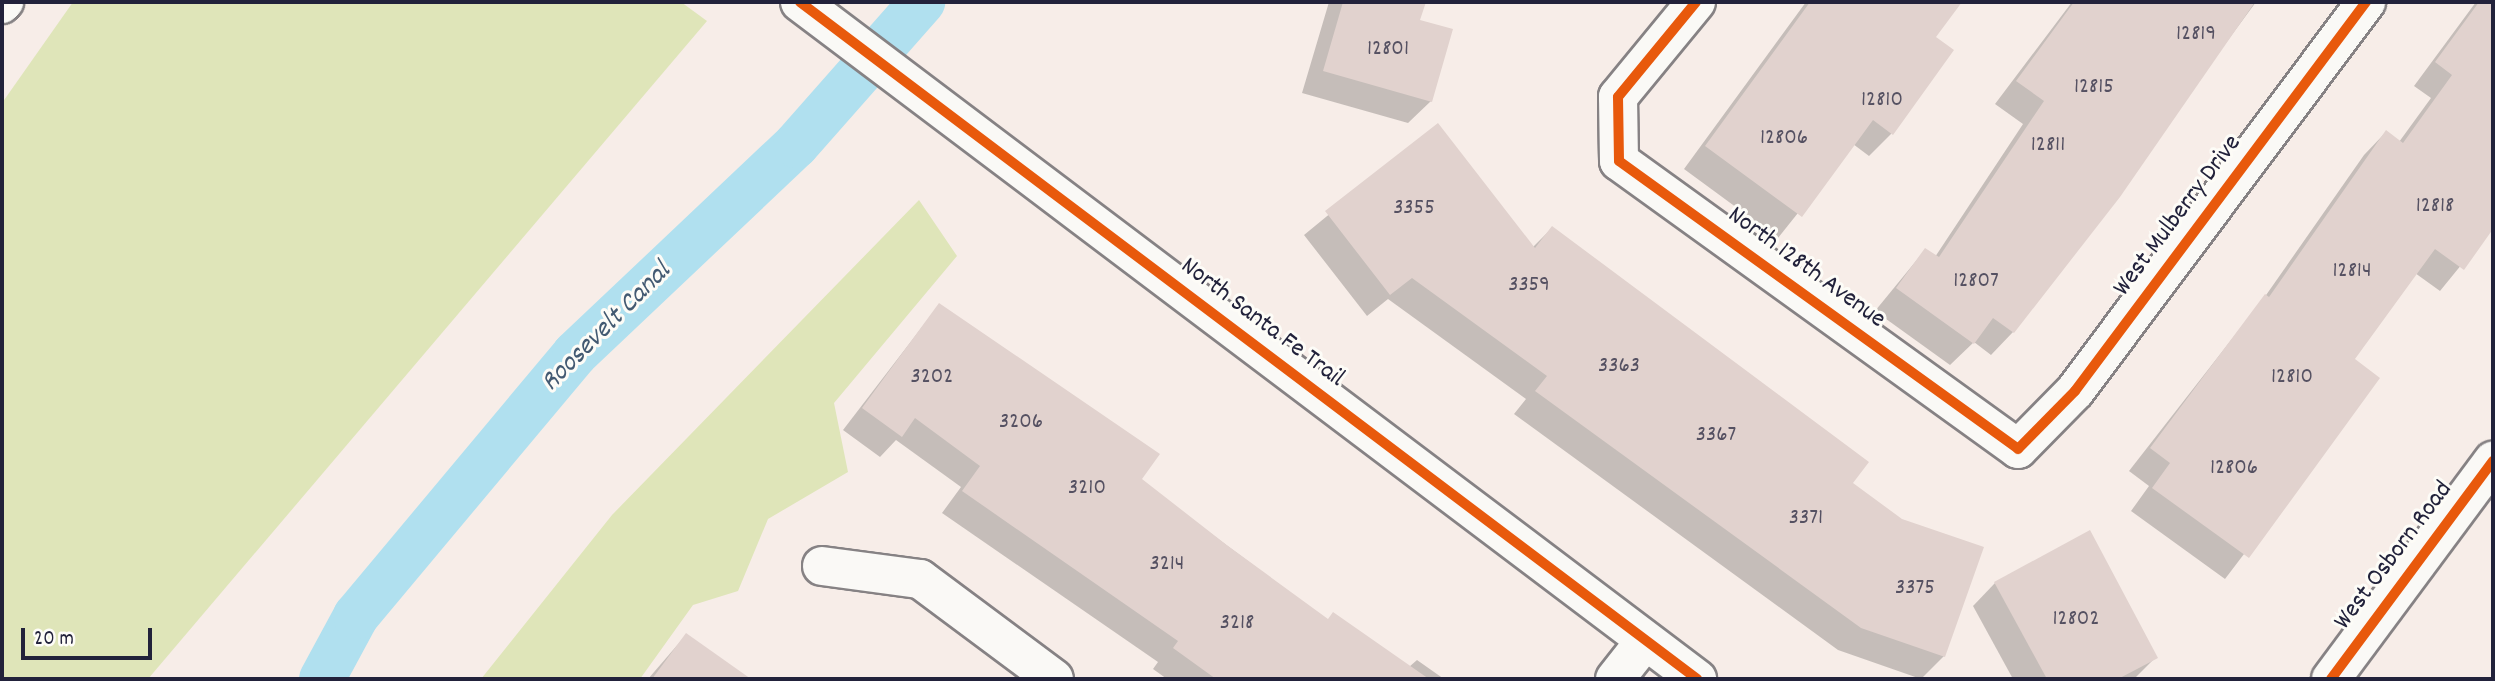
<!DOCTYPE html>
<style>
body{margin:0}
#map{position:relative;width:2495px;height:681px;overflow:hidden;background:#f7ede8;font-family:Dekko,sans-serif}
div>[style]{position:absolute}
[style*='--x']{left:calc(var(--x)*1px);top:calc(var(--y)*1px);width:calc(var(--w)*1px);rotate:calc(var(--a)*1deg)}
.green>*{inset:0;background:#dfe5b9}
.shadow>*{inset:0;background:#0003}
.canal>*{height:46px;margin:-23px;padding:0 23px;transform-origin:23px;border-radius:23px;background:#b0e0ef}
.building>*{inset:0;background:#e1d2ce}
.roads{filter:drop-shadow(2px 0 #868284) drop-shadow(-2px 0 #868284) drop-shadow(0 2px #868284) drop-shadow(0 -2px #868284)}
.street>*{height:38px;margin:-19px;padding:0 19px;transform-origin:19px;border-radius:19px;background:#faf9f6}
.secondary>*{height:38px;margin:-19px;padding:0 19px;transform-origin:19px;border-radius:19px;background:#faf9f6}
.cycleway>*{height:10px;margin:-5px;padding:0 5px;transform-origin:5px;border-radius:5px;background:#e8590c}
span{translate:-50% -50%;white-space:nowrap;text-align:center;line-height:1.15;-webkit-text-stroke:6px #fdfcf7;paint-order:stroke}
.number-label{font-size:23px;color:#555162}
.number-label span{-webkit-text-stroke-width:0}
.street-label{font-size:26px;color:#22223b}
.water-label{font-size:28px;color:#435a72;font-style:italic}
.frame{position:absolute;inset:0;border:4px solid #22223b;pointer-events:none}
.scale{position:absolute;left:21px;top:628px;width:131px;height:32px;box-sizing:border-box;border:4px solid #22223b;border-top:0;padding-left:9px;font-size:21px;line-height:24px;white-space:nowrap;color:#22223b;-webkit-text-stroke:5px #fdfcf7;paint-order:stroke}
</style>
<div id="map">
<div class="green">
<i style="clip-path:polygon(73px 2px,681px 2px,707px 21px,148px 679px,2px 679px,2px 103px)"></i>
<i style="clip-path:polygon(919px 200px,957px 256px,834px 403px,848px 472px,768px 519px,738px 591px,693px 605px,640px 679px,481px 679px,612px 515px)"></i>
</div>
<div class="shadow">
<i style="clip-path:polygon(1329px 2px,1424px 2px,1418px 21px,1431px 101px,1408px 123px,1302px 93px)"></i>
<i style="clip-path:polygon(1806px 2px,1959px 2px,1933px 37px,1891px 134px,1869px 156px,1853px 144px,1778px 238px,1684px 169px)"></i>
<i style="clip-path:polygon(2072px 2px,2256px 2px,2013px 332px,1991px 355px,1974px 342px,1950px 365px,1875px 311px,1925px 250px,1935px 257px,2023px 124px,1995px 104px)"></i>
<i style="clip-path:polygon(2476px 2px,2493px 2px,2493px 226px,2440px 291px,2415px 273px,2352px 360px,2378px 378px,2225px 579px,2131px 511px,2149px 486px,2129px 471px,2264px 298px,2364px 155px,2386px 132px,2399px 142px,2431px 98px,2414px 86px)"></i>
<i style="clip-path:polygon(1438px 125px,1533px 247px,1552px 228px,1851px 484px,1944px 656px,1921px 679px,1838px 650px,1514px 414px,1526px 399px,1388px 299px,1367px 316px,1304px 235px)"></i>
<i style="clip-path:polygon(939px 305px,1139px 480px,1327px 620px,1409px 667px,1417px 660px,1444px 679px,1167px 679px,1153px 669px,1158px 662px,942px 513px,961px 487px,896px 440px,880px 457px,843px 430px)"></i>
<i style="clip-path:polygon(1995px 583px,2156px 657px,2134px 679px,2013px 679px,1973px 606px)"></i>
<i style="clip-path:polygon(686px 635px,748px 679px,648px 679px)"></i>
</div>
<div class="canal">
<i style="--x:322;--y:679;--w:72;--a:-61.6"></i>
<i style="--x:356;--y:616;--w:341;--a:-50.1"></i>
<i style="--x:575;--y:354;--w:304;--a:-43.4"></i>
<i style="--x:796;--y:145;--w:191;--a:-48.6"></i>
</div>
<div class="building">
<i style="clip-path:polygon(1343px 2px,1426px 2px,1420px 20px,1453px 29px,1432px 102px,1323px 71px)"></i>
<i style="clip-path:polygon(1810px 2px,1962px 2px,1936px 37px,1954px 50px,1893px 135px,1873px 120px,1802px 217px,1705px 146px)"></i>
<i style="clip-path:polygon(2074px 2px,2255px 2px,2120px 197px,2014px 333px,1993px 318px,1974px 344px,1896px 288px,1925px 248px,1939px 257px,2044px 101px,2016px 81px)"></i>
<i style="clip-path:polygon(2479px 2px,2493px 2px,2493px 229px,2464px 270px,2435px 249px,2355px 359px,2380px 378px,2249px 558px,2152px 488px,2170px 463px,2150px 448px,2265px 294px,2269px 297px,2386px 130px,2403px 143px,2452px 75px,2435px 62px)"></i>
<i style="clip-path:polygon(1438px 123px,1535px 248px,1552px 226px,1869px 462px,1853px 483px,1902px 519px,1984px 547px,1945px 657px,1861px 628px,1535px 391px,1547px 376px,1412px 278px,1390px 295px,1325px 211px)"></i>
<i style="clip-path:polygon(939px 303px,1160px 454px,1142px 479px,1228px 546px,1328px 619px,1333px 612px,1429px 679px,1216px 679px,1173px 648px,1178px 641px,962px 491px,980px 466px,915px 418px,902px 437px,862px 408px)"></i>
<i style="clip-path:polygon(2090px 530px,2158px 658px,2118px 679px,2047px 679px,1994px 582px)"></i>
<i style="clip-path:polygon(686px 633px,751px 679px,652px 679px)"></i>
</div>
<div class="roads">
<div class="street">
<i style="--x:1696;--y:2;--w:123;--a:129.4"></i>
<i style="--x:1618;--y:97;--w:64;--a:89.1"></i>
<i style="--x:1619;--y:161;--w:492;--a:35.8"></i>
<i style="--x:2018;--y:449;--w:81;--a:-45.5"></i>
<i style="--x:2075;--y:391;--w:486;--a:-53.2"></i>
<i style="--x:2;--y:4;--w:3;--a:-45"></i>
<i style="--x:822;--y:566;--w:99;--a:7.6"></i>
<i style="--x:920;--y:579;--w:167;--a:36.7"></i>
<i style="--x:1615;--y:679;--w:48;--a:-51.7"></i>
</div>
<div class="secondary">
<i style="--x:800;--y:2;--w:1124;--a:37.04"></i>
<i style="--x:2331;--y:679;--w:272;--a:-53.4"></i>
</div>
</div>
<div class="cycleway">
<i style="--x:800;--y:2;--w:1124;--a:37.04"></i>
<i style="--x:1696;--y:2;--w:123;--a:129.4"></i>
<i style="--x:1618;--y:97;--w:64;--a:89.1"></i>
<i style="--x:1619;--y:161;--w:492;--a:35.8"></i>
<i style="--x:2018;--y:449;--w:81;--a:-45.5"></i>
<i style="--x:2075;--y:391;--w:486;--a:-53.2"></i>
<i style="--x:2331;--y:679;--w:272;--a:-53.4"></i>
</div>
<div class="number-label">
<span style="left:2196px;top:35px">12819</span>
<span style="left:1388px;top:50px">12801</span>
<span style="left:2094px;top:88px">12815</span>
<span style="left:1882px;top:101px">12810</span>
<span style="left:1784px;top:139px">12806</span>
<span style="left:2048px;top:146px">12811</span>
<span style="left:2435px;top:207px">12818</span>
<span style="left:1414px;top:209px">3355</span>
<span style="left:2352px;top:272px">12814</span>
<span style="left:1976px;top:282px">12807</span>
<span style="left:1529px;top:286px">3359</span>
<span style="left:1619px;top:367px">3363</span>
<span style="left:932px;top:378px">3202</span>
<span style="left:2292px;top:378px">12810</span>
<span style="left:1021px;top:423px">3206</span>
<span style="left:1716px;top:436px">3367</span>
<span style="left:2234px;top:469px">12806</span>
<span style="left:1087px;top:489px">3210</span>
<span style="left:1806px;top:519px">3371</span>
<span style="left:1167px;top:565px">3214</span>
<span style="left:1915px;top:589px">3375</span>
<span style="left:2076px;top:620px">12802</span>
<span style="left:1237px;top:624px">3218</span>
</div>
<div class="street-label">
<span style="left:2178px;top:216px;rotate:-53deg">West Mulberry Drive</span>
<span style="left:1806px;top:268px;rotate:36deg">North 128th Avenue</span>
<span style="left:1262px;top:323px;rotate:37deg">North Santa Fe Trail</span>
<span style="left:2394px;top:556px;rotate:-53deg">West Osborn Road</span>
</div>
<div class="water-label">
<span style="left:607px;top:328px;rotate:-45deg">Roosevelt Canal</span>
</div>
<div class="frame"></div>
<div class="scale">20 m</div>
</div>
